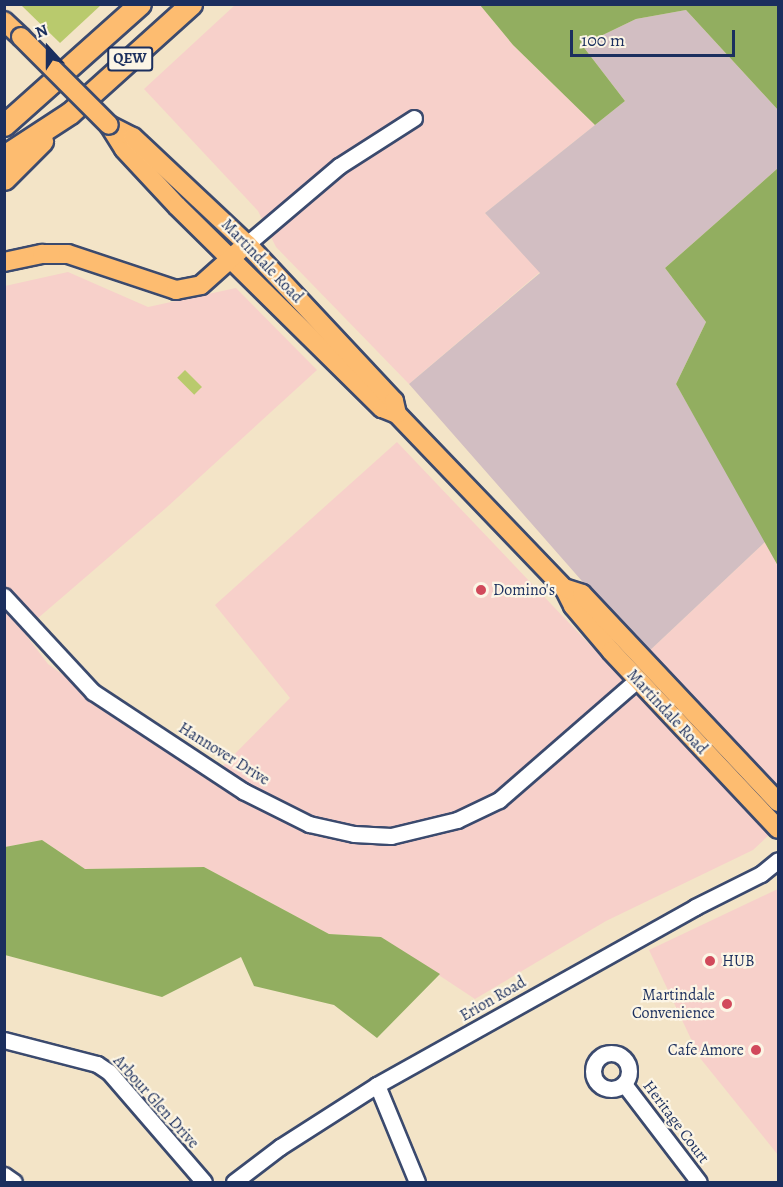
<!DOCTYPE html>
<style>
body{margin:0}
#map{position:relative;width:783px;height:1187px;overflow:hidden;background:#f3e4c7;font-family:Alegreya,serif}
div>[style]{position:absolute}
[style*='--x']{left:calc(var(--x)*1px);top:calc(var(--y)*1px);width:calc(var(--w)*1px);rotate:calc(var(--a)*1deg)}
.built>*{inset:0;background:#f7d0ca}
.industrial>*{inset:0;background:#d2bec2}
.green>*{inset:0;background:#b9ca6d;transform-origin:0 0}
.forest>*{inset:0;background:#92ae60}
.roads{filter:drop-shadow(2px 0 #3b4a6e) drop-shadow(-2px 0 #3b4a6e) drop-shadow(0 2px #3b4a6e) drop-shadow(0 -2px #3b4a6e)}
.minor>*{height:15px;margin:-7.5px;padding:0 7.5px;transform-origin:7.5px;border-radius:7.5px;background:#fff}
.minor>.ring{margin:-7.5px;padding:0;box-sizing:content-box;background:none;border:15px solid #fff;border-radius:50%}
.major>*{height:18px;margin:-9px;padding:0 9px;transform-origin:9px;border-radius:9px;background:#fdbc70}
.highway>*{height:21px;margin:-10.5px;padding:0 10.5px;transform-origin:10.5px;border-radius:10.5px;background:#fdbc70}
.bridges{filter:drop-shadow(2px 0 #3b4a6e) drop-shadow(-2px 0 #3b4a6e) drop-shadow(0 2px #3b4a6e) drop-shadow(0 -2px #3b4a6e)}
.major-bridge>*{height:18px;margin:-9px;padding:0 9px;transform-origin:9px;border-radius:9px;background:#fdbc70}
.dots>*{width:16px;height:16px;translate:-50% -50%;box-sizing:border-box;border:3px solid #fcf5e5;border-radius:50%}
span{translate:-50% -50%;white-space:nowrap;text-align:center;line-height:1.15;-webkit-text-stroke:4.5px #fcf5e5;paint-order:stroke}
.shield-label span{padding:2px 4px;background:#fcf5e5;border:2px solid;border-radius:4px;-webkit-text-stroke-width:0}
.shield-label{font-size:15px;color:#1b2f5e;font-weight:700}
.street-label{font-size:16px;color:#1b2f5e}
.poi-label{font-size:16px;color:#1b2f5e}
.left{translate:0 -50%;text-align:left}
.right{translate:-100% -50%;text-align:right}
.frame{position:absolute;inset:0;border:6px solid #1b2f5e;pointer-events:none}
.north{position:absolute;left:18px;top:18px;width:60px;height:60px;-webkit-text-stroke:4px #fcf5e5;paint-order:stroke;rotate:339deg;font-size:16px;font-weight:700;line-height:24px;text-align:center;color:#1b2f5e}
.north::after{content:'';display:block;margin:auto;width:21px;height:27px;background:#1b2f5e;clip-path:polygon(50% 0,100% 100%,50% 72%,0 100%)}
.scale{position:absolute;left:570px;top:30px;width:165px;height:27px;box-sizing:border-box;border:3px solid #1b2f5e;border-top:0;padding-left:8px;font-size:18px;line-height:21px;white-space:nowrap;color:#1b2f5e;-webkit-text-stroke:4px #fcf5e5;paint-order:stroke}
</style>
<div id="map">
<div class="built">
<i style="clip-path:polygon(235px 5px,480px 5px,513px 45px,595px 125px,485px 213px,540px 272px,409px 384px,276px 247px,258px 211px,144px 89px)"></i>
<i style="clip-path:polygon(68px 272px,148px 307px,236px 288px,317px 370px,166px 508px,23px 631px,48px 664px,209px 780px,290px 698px,215px 605px,397px 442px,770px 834px,753px 850px,606px 921px,475px 999px,381px 937px,329px 934px,204px 867px,85px 869px,42px 840px,5px 847px,5px 286px)"></i>
<i style="clip-path:polygon(766px 541px,778px 566px,778px 789px,646px 654px)"></i>
<i style="clip-path:polygon(778px 889px,778px 1155px,700px 1058px,649px 950px)"></i>
</div>
<div class="industrial">
<i style="clip-path:polygon(686px 10px,778px 110px,778px 168px,665px 268px,706px 322px,676px 384px,766px 541px,646px 654px,409px 384px,540px 273px,485px 213px,625px 101px,582px 45px,636px 19px)"></i>
</div>
<div class="green">
<i style="clip-path:polygon(21px 5px,101px 5px,60px 43px)"></i>
<i style="left:185px;top:370px;width:24px;height:11px;rotate:45deg"></i>
</div>
<div class="forest">
<i style="clip-path:polygon(480px 5px,778px 5px,778px 110px,686px 10px,636px 19px,582px 45px,625px 101px,595px 125px,513px 45px)"></i>
<i style="clip-path:polygon(778px 168px,778px 566px,676px 384px,706px 322px,665px 268px)"></i>
<i style="clip-path:polygon(42px 840px,85px 869px,204px 867px,329px 934px,381px 937px,440px 974px,377px 1038px,334px 1005px,254px 986px,241px 957px,162px 997px,5px 955px,5px 847px)"></i>
</div>
<div class="roads">
<div class="minor">
<i style="--x:247;--y:244;--w:121;--a:-40.3"></i>
<i style="--x:339;--y:166;--w:89;--a:-32.6"></i>
<i style="--x:4;--y:596;--w:131;--a:47.2"></i>
<i style="--x:93;--y:692;--w:180;--a:33.4"></i>
<i style="--x:243;--y:791;--w:74;--a:26.6"></i>
<i style="--x:309;--y:824;--w:46;--a:12.5"></i>
<i style="--x:354;--y:834;--w:37;--a:3"></i>
<i style="--x:391;--y:836;--w:68;--a:-13.6"></i>
<i style="--x:457;--y:820;--w:47;--a:-25.5"></i>
<i style="--x:499;--y:800;--w:183;--a:-41"></i>
<i style="--x:4;--y:1040;--w:96;--a:14.5"></i>
<i style="--x:97;--y:1064;--w:14;--a:34"></i>
<i style="--x:109;--y:1072;--w:145;--a:49.2"></i>
<i class="ring" style="left:593px;top:1053px;width:21px;height:21px"></i>
<i style="--x:624;--y:1084;--w:123;--a:52.6"></i>
<i style="--x:377;--y:1085;--w:105;--a:67.6"></i>
<i style="--x:4;--y:1175;--w:12;--a:35"></i>
<i style="--x:234;--y:1182;--w:58;--a:-37.3"></i>
<i style="--x:280;--y:1147;--w:115;--a:-32.6"></i>
<i style="--x:377;--y:1085;--w:364;--a:-29.2"></i>
<i style="--x:695;--y:907;--w:74;--a:-26.6"></i>
<i style="--x:761;--y:874;--w:22;--a:-39"></i>
</div>
<div class="major">
<i style="--x:4;--y:21;--w:23;--a:43"></i>
<i style="--x:109;--y:125;--w:28;--a:58"></i>
<i style="--x:124;--y:149;--w:78;--a:47.1"></i>
<i style="--x:177;--y:206;--w:288;--a:44.6"></i>
<i style="--x:382;--y:408;--w:16;--a:22"></i>
<i style="--x:397;--y:414;--w:241;--a:46.2"></i>
<i style="--x:564;--y:588;--w:20;--a:63"></i>
<i style="--x:573;--y:606;--w:59;--a:49.8"></i>
<i style="--x:611;--y:651;--w:244;--a:46.8"></i>
<i style="--x:109;--y:125;--w:27;--a:27"></i>
<i style="--x:133;--y:137;--w:156;--a:43.2"></i>
<i style="--x:247;--y:244;--w:215;--a:46.9"></i>
<i style="--x:394;--y:401;--w:13;--a:77"></i>
<i style="--x:4;--y:262;--w:39;--a:-12"></i>
<i style="--x:42;--y:254;--w:26;--a:0"></i>
<i style="--x:68;--y:254;--w:114;--a:18.4"></i>
<i style="--x:176;--y:290;--w:25;--a:-11"></i>
<i style="--x:201;--y:285;--w:51;--a:-41.8"></i>
<i style="--x:564;--y:588;--w:19;--a:18"></i>
<i style="--x:582;--y:594;--w:286;--a:46.7"></i>
</div>
<div class="highway">
<i style="--x:4;--y:125;--w:182;--a:-41.7"></i>
<i style="--x:4;--y:156;--w:79;--a:-33.1"></i>
<i style="--x:70;--y:113;--w:163;--a:-42"></i>
<i style="--x:4;--y:179;--w:54;--a:-45"></i>
</div>
</div>
<div class="bridges">
<div class="major-bridge">
<i style="--x:21;--y:37;--w:124;--a:45"></i>
</div>
</div>
<div class="dots">
<i style="left:481px;top:590px;background:#d1495b"></i>
<i style="left:710px;top:961px;background:#d1495b"></i>
<i style="left:727px;top:1004px;background:#d1495b"></i>
<i style="left:756px;top:1050px;background:#d1495b"></i>
</div>
<div class="shield-label">
<span style="left:130px;top:59px">QEW</span>
</div>
<div class="street-label">
<span style="left:262px;top:261px;rotate:46deg">Martindale Road</span>
<span style="left:667px;top:712px;rotate:47deg">Martindale Road</span>
<span style="left:224px;top:754px;rotate:32deg">Hannover Drive</span>
<span style="left:493px;top:999px;rotate:-30deg">Erion Road</span>
<span style="left:156px;top:1102px;rotate:48deg">Arbour Glen Drive</span>
<span style="left:676px;top:1122px;rotate:53deg">Heritage Court</span>
</div>
<div class="poi-label">
<span class="left" style="left:493px;top:590px">Domino's</span>
<span class="left" style="left:722px;top:961px">HUB</span>
<span class="right" style="left:715px;top:1004px">Martindale<br>Convenience</span>
<span class="right" style="left:744px;top:1050px">Cafe Amore</span>
</div>
<div class="frame"></div>
<div class="north">N</div>
<div class="scale">100 m</div>
</div>
